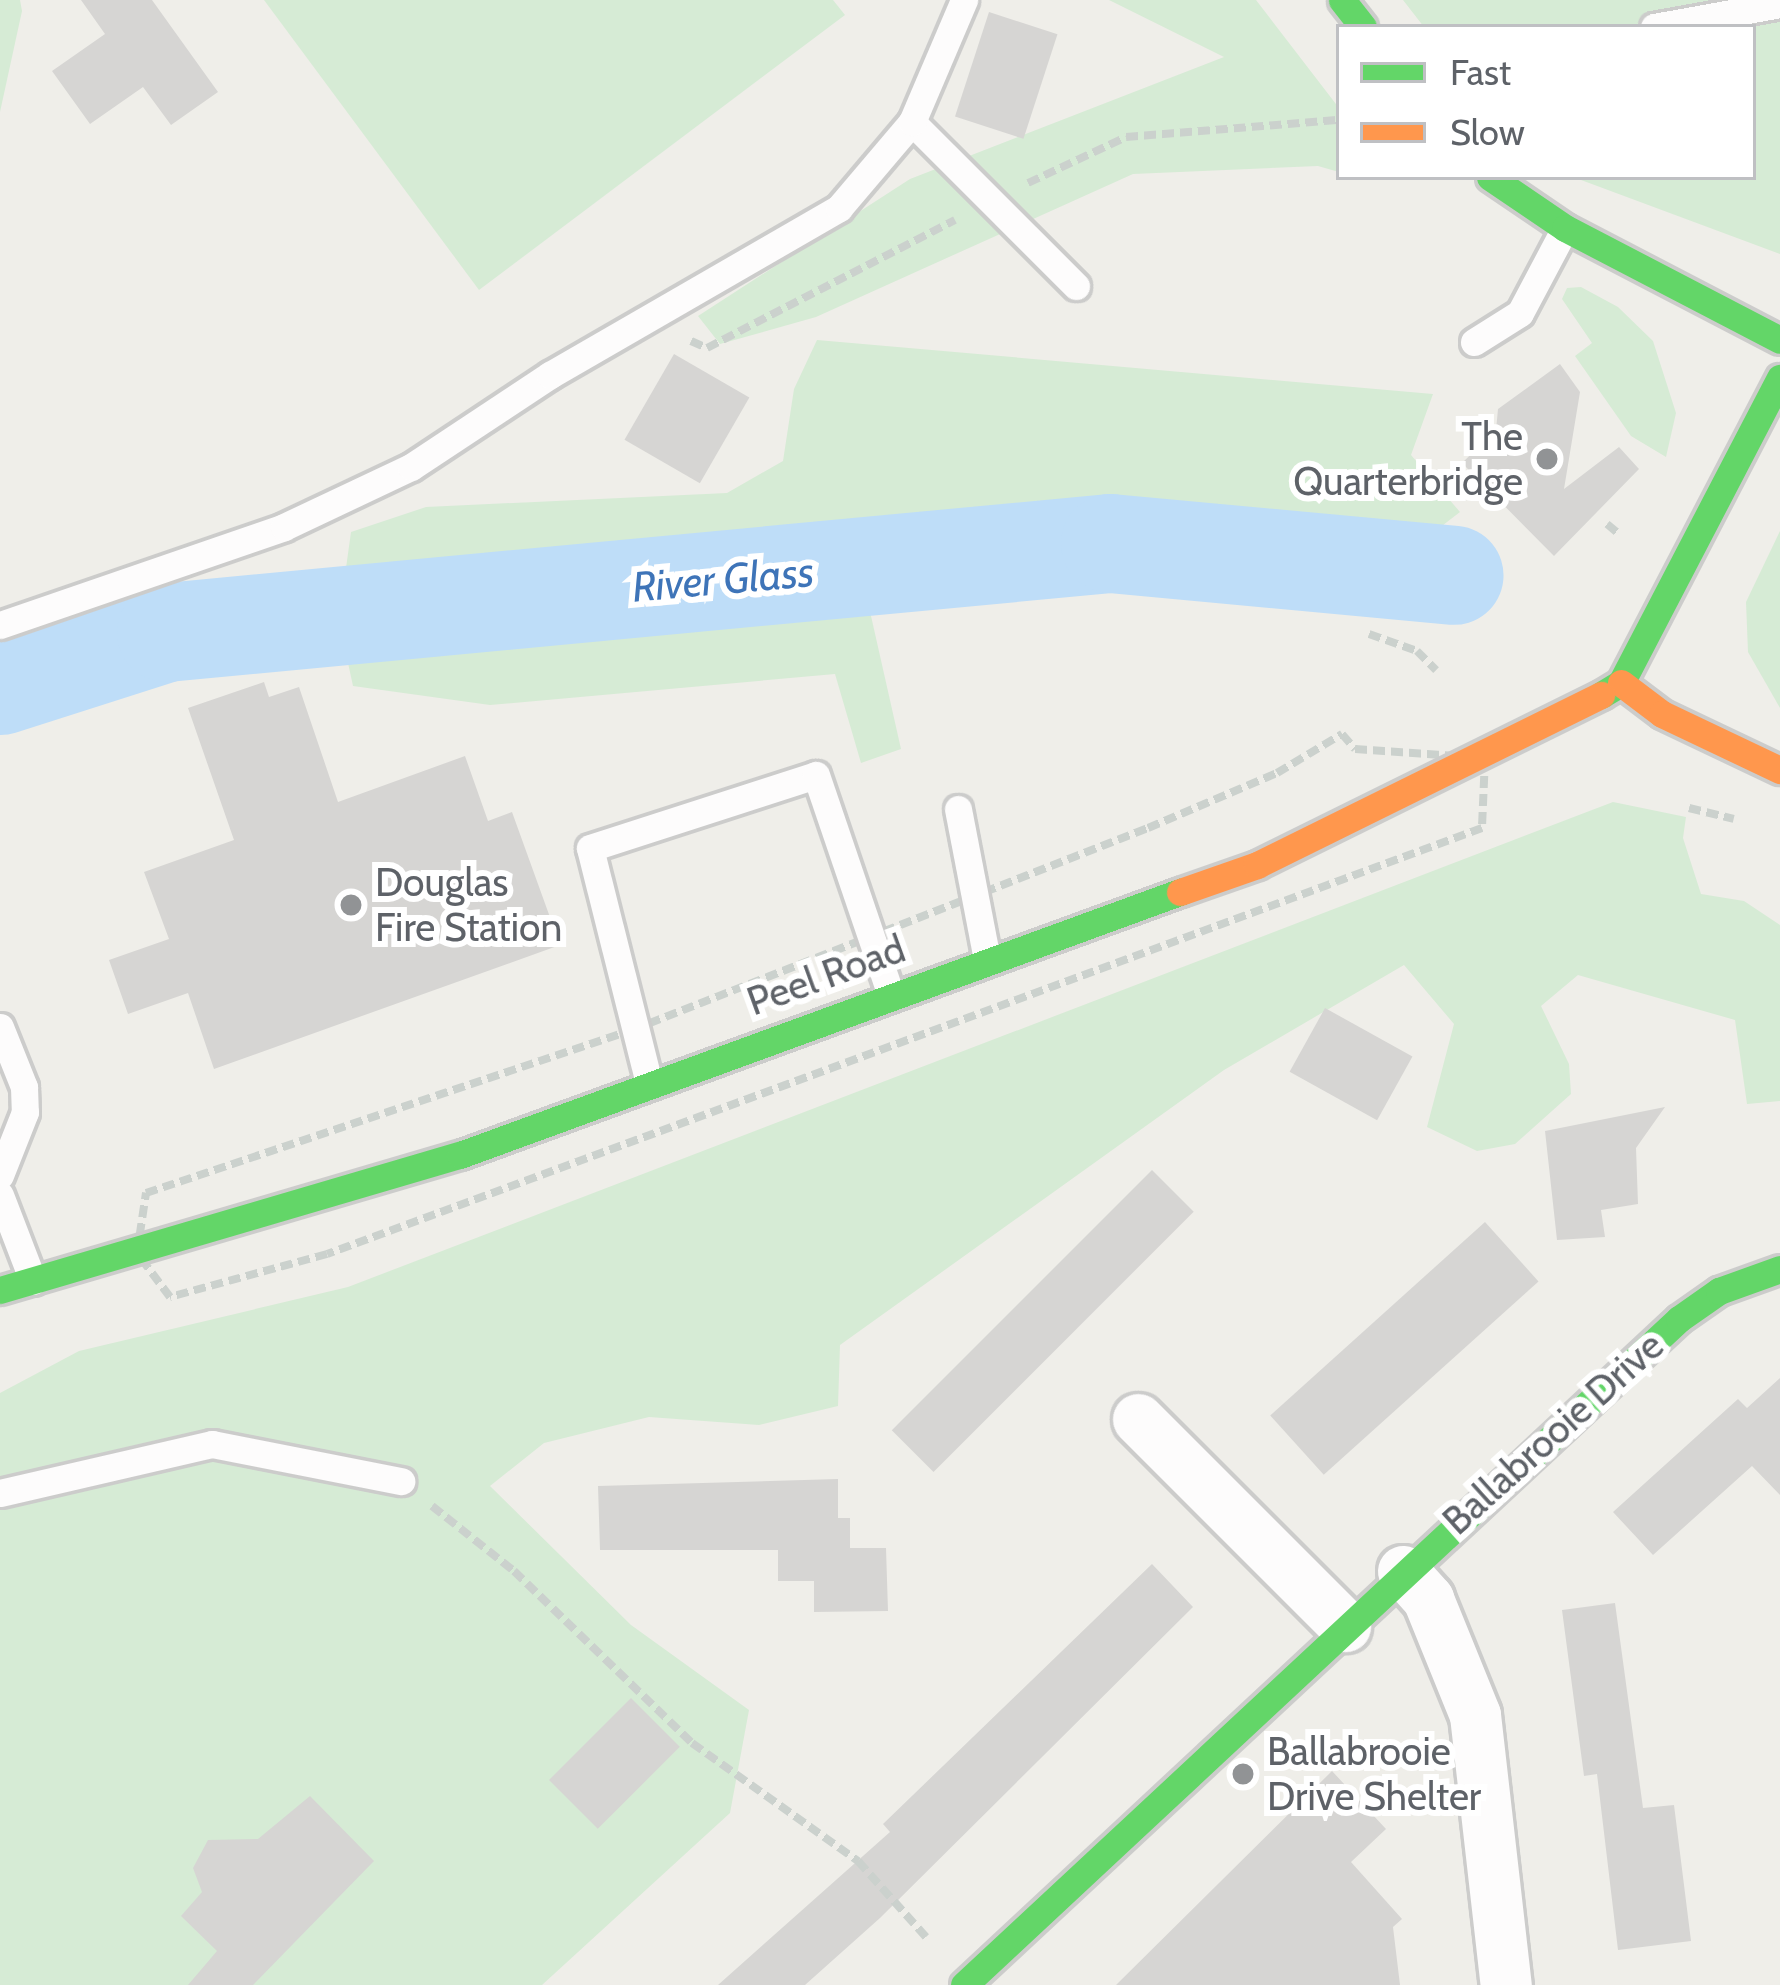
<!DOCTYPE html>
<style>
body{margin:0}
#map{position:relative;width:1780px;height:1985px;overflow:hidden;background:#efeee9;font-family:Cabin,sans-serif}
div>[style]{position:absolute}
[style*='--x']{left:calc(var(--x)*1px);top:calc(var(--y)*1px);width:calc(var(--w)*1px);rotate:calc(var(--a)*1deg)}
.green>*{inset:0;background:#d6ebd5}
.river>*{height:99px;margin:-49.5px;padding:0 49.5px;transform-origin:49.5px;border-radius:49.5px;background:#beddf8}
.building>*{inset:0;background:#d6d5d3;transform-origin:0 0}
.path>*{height:8px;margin-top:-4px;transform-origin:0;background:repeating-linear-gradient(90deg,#cbd1cd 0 12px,transparent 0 18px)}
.roads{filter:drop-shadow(3px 0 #cccccb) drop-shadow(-3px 0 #cccccb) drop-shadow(0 3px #cccccb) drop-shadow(0 -3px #cccccb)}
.lane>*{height:27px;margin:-13.5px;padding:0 13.5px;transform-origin:13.5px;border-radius:13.5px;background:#fdfcfc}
.street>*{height:51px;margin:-25.5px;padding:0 25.5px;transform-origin:25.5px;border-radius:25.5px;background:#fdfcfc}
.fast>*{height:27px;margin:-13.5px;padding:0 13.5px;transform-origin:13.5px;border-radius:13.5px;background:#63d668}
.slow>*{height:27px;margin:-13.5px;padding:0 13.5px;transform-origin:13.5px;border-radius:13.5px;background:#ff974d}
.dots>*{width:33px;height:33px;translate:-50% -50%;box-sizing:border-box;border:6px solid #fff;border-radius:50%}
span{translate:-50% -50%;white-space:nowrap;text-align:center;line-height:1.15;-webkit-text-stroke:12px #fff;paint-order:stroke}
.poi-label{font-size:39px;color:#5e6268}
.right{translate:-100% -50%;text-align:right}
.left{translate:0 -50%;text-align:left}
.street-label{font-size:39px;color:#5e6268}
.water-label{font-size:42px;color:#3e74b8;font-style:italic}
.legend{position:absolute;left:1336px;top:24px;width:420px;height:156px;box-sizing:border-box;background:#fff;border:3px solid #bfc0c3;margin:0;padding:15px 21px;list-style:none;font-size:36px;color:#5e6268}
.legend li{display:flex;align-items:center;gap:24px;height:60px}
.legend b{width:60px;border:3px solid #bfc0c3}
</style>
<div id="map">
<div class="green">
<i style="clip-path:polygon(0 0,20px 0,22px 11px,0 112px)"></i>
<i style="clip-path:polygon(264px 0,833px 0,845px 15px,479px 290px)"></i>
<i style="clip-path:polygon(1109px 0,1256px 0,1339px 108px,1339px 172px,1318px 166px,1133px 174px,816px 317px,720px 344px,698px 316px,910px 179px,1224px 57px)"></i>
<i style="clip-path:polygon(1403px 0,1780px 0,1780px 254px,1573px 177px,1753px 177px,1753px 27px,1424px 27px)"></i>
<i style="clip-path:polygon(1581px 287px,1618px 307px,1653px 341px,1676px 413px,1666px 457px,1631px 436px,1575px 356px,1592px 343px,1562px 299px,1567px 288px)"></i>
<i style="clip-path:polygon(817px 340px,1433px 394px,1411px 455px,1460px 512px,1412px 549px,1097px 516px,346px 568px,351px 532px,426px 507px,727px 493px,783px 461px,794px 389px)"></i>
<i style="clip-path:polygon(1780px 531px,1780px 708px,1748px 652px,1746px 602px)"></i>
<i style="clip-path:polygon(869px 607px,901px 749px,861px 763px,835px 674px,490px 705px,353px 686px,345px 649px)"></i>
<i style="clip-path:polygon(1613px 802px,1686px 817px,1683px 838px,1701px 894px,1744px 901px,1780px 925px,1780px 1101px,1747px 1104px,1735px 1020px,1578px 975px,1541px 1006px,1569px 1064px,1571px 1094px,1515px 1144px,1477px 1151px,1427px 1127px,1454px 1024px,1404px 965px,1224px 1070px,840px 1345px,838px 1406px,759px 1425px,649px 1417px,544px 1443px,490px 1486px,631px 1625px,749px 1710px,730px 1813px,542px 1985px,0 1985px,0 1393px,79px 1351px,348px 1287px)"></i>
</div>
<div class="river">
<i style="--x:0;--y:685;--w:174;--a:-17.7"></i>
<i style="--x:166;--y:632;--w:948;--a:-5.39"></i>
<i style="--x:1110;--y:543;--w:345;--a:5.3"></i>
</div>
<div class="building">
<i style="clip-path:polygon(81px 0,152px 0,218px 92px,171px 125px,143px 87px,90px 124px,52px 71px,105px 34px)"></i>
<i style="left:989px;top:12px;width:72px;height:110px;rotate:18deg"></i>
<i style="left:674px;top:354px;width:87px;height:99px;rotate:30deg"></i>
<i style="clip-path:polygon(1560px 364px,1580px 392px,1564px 489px,1619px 447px,1639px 469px,1554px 556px,1462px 463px,1496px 430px,1498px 409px)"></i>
<i style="clip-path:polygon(264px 682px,269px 697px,299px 687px,338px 802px,465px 756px,488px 821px,512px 812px,560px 945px,214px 1069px,188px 993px,128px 1014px,109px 960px,169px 939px,144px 872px,234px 840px,188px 708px)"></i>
<i style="left:1325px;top:1008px;width:100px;height:73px;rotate:29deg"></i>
<i style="clip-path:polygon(1665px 1107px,1636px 1148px,1638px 1204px,1601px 1210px,1605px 1237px,1557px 1240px,1545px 1131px)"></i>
<i style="left:1152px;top:1170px;width:59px;height:368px;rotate:45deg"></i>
<i style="left:1485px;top:1222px;width:80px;height:289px;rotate:48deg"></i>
<i style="clip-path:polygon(1780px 1378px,1780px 1495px,1752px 1466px,1653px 1555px,1613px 1512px,1738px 1399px,1747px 1408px)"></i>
<i style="clip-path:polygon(838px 1479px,838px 1518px,850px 1518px,850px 1548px,886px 1548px,888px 1611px,814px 1612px,814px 1581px,778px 1581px,778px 1550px,600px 1550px,598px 1486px)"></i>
<i style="clip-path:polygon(1152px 1564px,1193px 1607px,880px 1918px,805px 1985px,718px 1985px,890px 1832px,883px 1824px)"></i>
<i style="clip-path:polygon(1615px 1603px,1643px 1808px,1674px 1805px,1691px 1941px,1618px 1950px,1597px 1774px,1584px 1776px,1562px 1610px)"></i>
<i style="left:631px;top:1698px;width:69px;height:116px;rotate:45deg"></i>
<i style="clip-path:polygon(1332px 1771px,1386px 1829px,1351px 1862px,1402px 1919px,1393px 1927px,1400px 1985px,1116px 1985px)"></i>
<i style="clip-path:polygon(310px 1796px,374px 1861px,253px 1985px,188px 1985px,217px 1951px,181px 1916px,202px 1892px,193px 1868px,208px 1840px,258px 1839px)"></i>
</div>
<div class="path">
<i style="--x:1028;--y:183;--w:108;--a:-25.1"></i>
<i style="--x:1126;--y:137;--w:214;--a:-4.6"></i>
<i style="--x:691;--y:341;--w:17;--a:24"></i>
<i style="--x:707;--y:348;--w:279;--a:-27.3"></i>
<i style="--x:1607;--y:524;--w:17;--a:40"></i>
<i style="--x:1369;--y:634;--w:51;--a:19.5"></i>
<i style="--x:1417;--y:651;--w:27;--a:45"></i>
<i style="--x:1342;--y:734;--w:20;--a:49"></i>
<i style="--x:1355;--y:749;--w:130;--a:4"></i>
<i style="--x:1485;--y:758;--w:70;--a:92.5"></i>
<i style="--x:1482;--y:828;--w:1231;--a:159.75"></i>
<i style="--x:327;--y:1254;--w:163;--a:164.7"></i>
<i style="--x:170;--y:1297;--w:55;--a:-126.9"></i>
<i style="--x:137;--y:1253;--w:61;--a:-81.5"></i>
<i style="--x:146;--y:1193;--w:513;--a:-18.54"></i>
<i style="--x:632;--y:1030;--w:554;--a:-21.38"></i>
<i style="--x:1148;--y:828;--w:140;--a:-23.1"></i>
<i style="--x:1277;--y:773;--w:76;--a:-31"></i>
<i style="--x:1689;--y:808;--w:46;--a:13.7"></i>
<i style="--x:432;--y:1506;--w:105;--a:38.4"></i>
<i style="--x:514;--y:1571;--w:248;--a:44"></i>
<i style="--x:692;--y:1743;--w:204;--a:35.4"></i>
<i style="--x:858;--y:1861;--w:102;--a:48.2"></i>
</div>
<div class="roads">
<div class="lane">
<i style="--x:1654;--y:27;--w:128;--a:-10.3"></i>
<i style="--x:912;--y:122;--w:232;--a:45"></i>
<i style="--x:1474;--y:342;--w:54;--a:-32.2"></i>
<i style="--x:1520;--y:313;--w:96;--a:-62.1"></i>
<i style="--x:0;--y:625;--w:300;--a:-19"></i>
<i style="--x:284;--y:527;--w:140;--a:-25.3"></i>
<i style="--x:411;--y:467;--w:167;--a:-33.5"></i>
<i style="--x:550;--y:375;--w:334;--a:-30"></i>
<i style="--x:839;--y:208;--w:113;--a:-49.7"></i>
<i style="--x:912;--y:122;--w:133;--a:-66.9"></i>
<i style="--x:958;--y:809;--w:154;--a:79.1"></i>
<i style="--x:0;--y:1027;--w:65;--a:68.2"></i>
<i style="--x:24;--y:1087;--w:25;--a:88"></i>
<i style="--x:25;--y:1112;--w:68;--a:111.6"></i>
<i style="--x:649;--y:1083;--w:242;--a:-104.1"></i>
<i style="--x:590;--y:848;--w:237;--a:-17.9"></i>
<i style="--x:816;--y:775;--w:229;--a:71.2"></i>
<i style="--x:0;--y:1195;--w:92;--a:69"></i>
<i style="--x:0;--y:1493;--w:218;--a:-13"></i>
<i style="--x:212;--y:1444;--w:193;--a:11.1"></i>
</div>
<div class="street">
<i style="--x:1138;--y:1419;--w:293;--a:45"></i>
<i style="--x:1403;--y:1571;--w:38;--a:48"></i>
<i style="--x:1428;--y:1599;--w:125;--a:67.9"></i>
<i style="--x:1475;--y:1715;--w:272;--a:83.5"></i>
</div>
<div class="fast">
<i style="--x:1342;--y:0;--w:34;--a:52"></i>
<i style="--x:1490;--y:177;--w:91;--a:34.2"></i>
<i style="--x:1565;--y:228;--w:242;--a:27.5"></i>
<i style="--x:1601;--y:695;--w:23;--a:-31"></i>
<i style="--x:1621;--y:683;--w:344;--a:-62.5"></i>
<i style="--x:0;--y:1290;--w:479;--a:-16.4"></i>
<i style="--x:460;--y:1155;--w:767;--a:-20.07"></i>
<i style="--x:964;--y:1985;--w:977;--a:-42.97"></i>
<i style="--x:1679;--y:1319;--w:49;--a:-35"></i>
<i style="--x:1719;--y:1291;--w:65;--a:-19.8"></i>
</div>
<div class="slow">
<i style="--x:1621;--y:683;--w:51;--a:37.1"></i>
<i style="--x:1662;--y:714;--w:131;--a:25.4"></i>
<i style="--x:1180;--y:892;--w:82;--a:-19.3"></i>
<i style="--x:1257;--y:865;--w:384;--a:-26.3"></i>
</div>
</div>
<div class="dots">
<i style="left:1547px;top:459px;background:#919395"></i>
<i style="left:351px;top:905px;background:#919395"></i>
<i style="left:1243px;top:1774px;background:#919395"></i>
</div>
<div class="poi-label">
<span class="right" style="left:1523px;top:459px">The<br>Quarterbridge</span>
<span class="left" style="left:375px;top:905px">Douglas<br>Fire Station</span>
<span class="left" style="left:1267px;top:1774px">Ballabrooie<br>Drive Shelter</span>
</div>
<div class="street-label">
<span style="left:826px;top:975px;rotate:-20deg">Peel Road</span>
<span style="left:1553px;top:1433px;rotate:-42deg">Ballabrooie Drive</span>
</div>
<div class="water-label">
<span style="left:723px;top:579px;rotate:-5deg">River Glass</span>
</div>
<ul class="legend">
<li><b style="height:15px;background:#63d668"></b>Fast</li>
<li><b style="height:15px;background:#ff974d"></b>Slow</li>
</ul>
</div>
